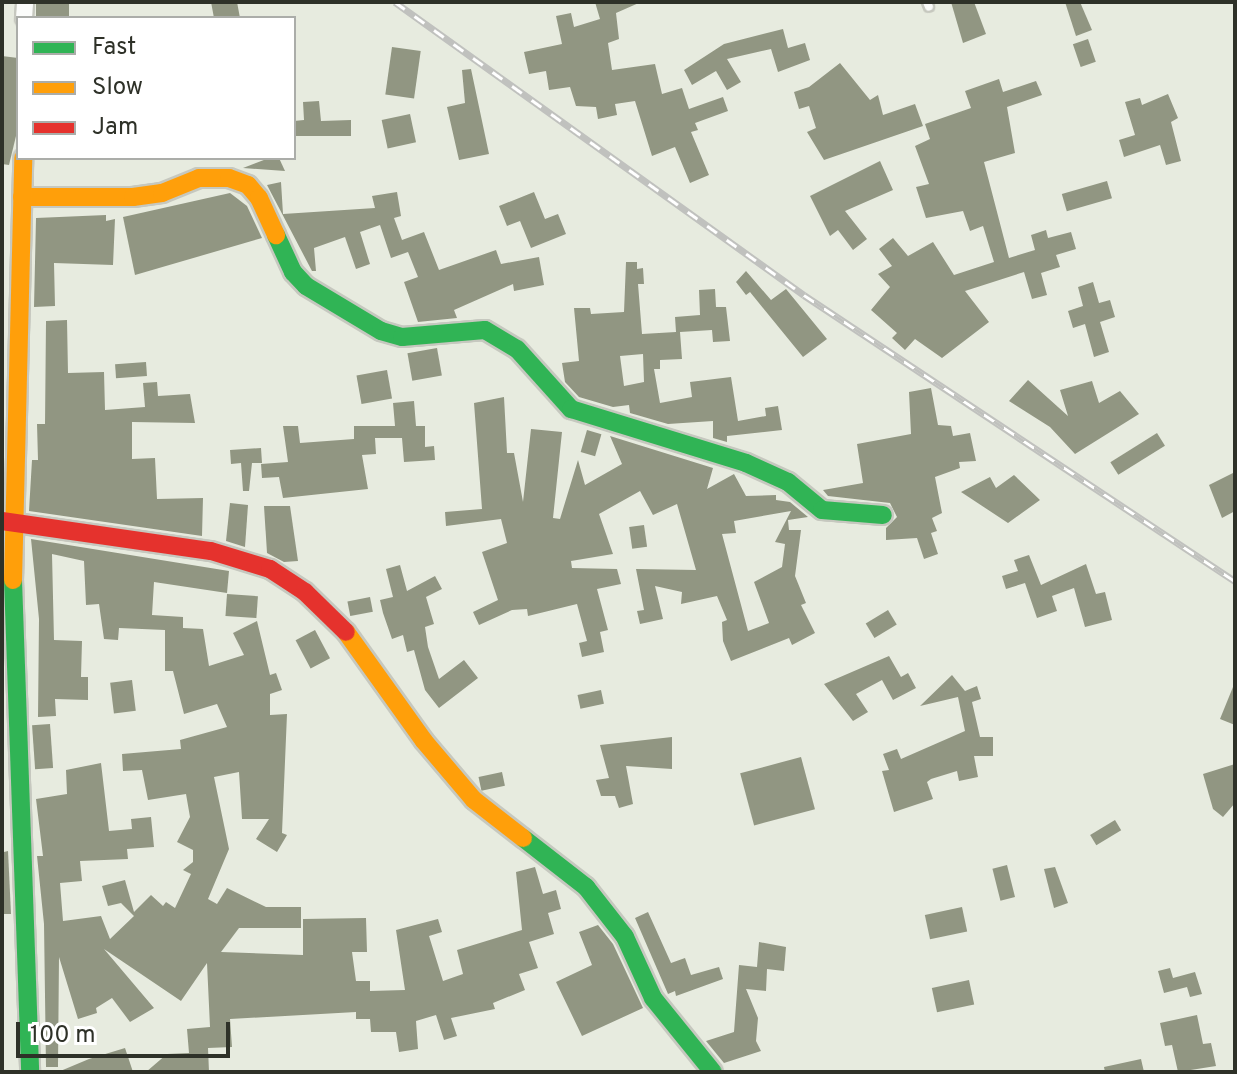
<!DOCTYPE html>
<style>
body{margin:0}
#map{position:relative;width:1237px;height:1074px;overflow:hidden;background:#e7ebdf;font-family:Overpass,sans-serif}
div>[style]{position:absolute}
[style*='--x']{left:calc(var(--x)*1px);top:calc(var(--y)*1px);width:calc(var(--w)*1px);rotate:calc(var(--a)*1deg)}
.building>*{inset:0;background:#919682;transform-origin:0 0}
.roads{filter:drop-shadow(2px 0 #c6c8bf) drop-shadow(-2px 0 #c6c8bf) drop-shadow(0 2px #c6c8bf) drop-shadow(0 -2px #c6c8bf)}
.lane>*{height:8px;margin:-4px;padding:0 4px;transform-origin:4px;border-radius:4px;background:#fbfcfa}
.street>*{height:16px;margin:-8px;padding:0 8px;transform-origin:8px;border-radius:8px;background:#fbfcfa}
.fast>*{height:18px;margin:-9px;padding:0 9px;transform-origin:9px;border-radius:9px;background:#30b455}
.slow>*{height:18px;margin:-9px;padding:0 9px;transform-origin:9px;border-radius:9px;background:#ff9f0a}
.jam>*{height:18px;margin:-9px;padding:0 9px;transform-origin:9px;border-radius:9px;background:#e5322d}
.rail>*{height:7px;margin-top:-3.5px;transform-origin:0;background:repeating-linear-gradient(90deg,#fff 0 12px,#c0c1be 0 24px);box-sizing:border-box;border-block:2px solid #c0c1be}
span{translate:-50% -50%;white-space:nowrap;text-align:center;line-height:1.15;-webkit-text-stroke:8px #fff;paint-order:stroke}
.frame{position:absolute;inset:0;border:4px solid #2e3128;pointer-events:none}
.legend{position:absolute;left:16px;top:16px;width:280px;height:144px;box-sizing:border-box;background:#fff;border:2px solid #abada9;margin:0;padding:10px 14px;list-style:none;font-size:24px;color:#2e3128}
.legend li{display:flex;align-items:center;gap:16px;height:40px}
.legend b{width:40px;border:2px solid #abada9}
.scale{position:absolute;left:16px;top:1022px;width:214px;height:36px;box-sizing:border-box;border:4px solid #2e3128;border-top:0;padding-left:10px;font-size:24px;line-height:28px;white-space:nowrap;color:#2e3128;-webkit-text-stroke:6px #fff;paint-order:stroke}
</style>
<div id="map">
<div class="building">
<i style="left:36px;top:2px;width:33px;height:16px"></i>
<i style="clip-path:polygon(211px 2px,237px 2px,240px 18px,214px 18px)"></i>
<i style="clip-path:polygon(595px 2px,641px 2px,616px 13px,619px 39px,608px 43px,612px 70px,655px 64px,662px 94px,682px 88px,689px 109px,723px 97px,728px 111px,695px 123px,698px 130px,691px 132px,709px 175px,690px 183px,675px 147px,652px 156px,635px 101px,615px 104px,617px 115px,598px 119px,596px 107px,576px 106px,570px 87px,549px 90px,546px 71px,529px 74px,524px 52px,562px 44px,556px 16px,571px 13px,574px 27px,600px 19px)"></i>
<i style="clip-path:polygon(951px 2px,974px 2px,986px 34px,963px 43px)"></i>
<i style="clip-path:polygon(1065px 2px,1080px 2px,1092px 30px,1076px 36px)"></i>
<i style="clip-path:polygon(783px 29px,788px 48px,805px 43px,810px 60px,778px 72px,771px 49px,727px 59px,741px 82px,727px 90px,716px 71px,692px 85px,684px 70px,724px 44px)"></i>
<i style="left:1088px;top:39px;width:24px;height:16px;rotate:71deg"></i>
<i style="left:392px;top:47px;width:29px;height:48px;rotate:8deg"></i>
<i style="clip-path:polygon(2px 56px,18px 58px,16px 136px,9px 165px,2px 164px)"></i>
<i style="clip-path:polygon(840px 63px,870px 100px,878px 95px,883px 115px,915px 104px,923px 126px,824px 160px,807px 132px,816px 128px,809px 106px,799px 109px,794px 92px,809px 87px)"></i>
<i style="clip-path:polygon(471px 69px,489px 154px,459px 160px,447px 107px,465px 103px,462px 70px)"></i>
<i style="clip-path:polygon(999px 79px,1003px 92px,1036px 81px,1042px 95px,1007px 107px,1015px 153px,984px 162px,1009px 258px,1035px 250px,1031px 235px,1046px 230px,1048px 238px,1071px 232px,1076px 249px,1056px 255px,1060px 267px,1041px 273px,1047px 295px,1032px 299px,1024px 272px,965px 291px,989px 322px,942px 358px,915px 339px,905px 350px,892px 338px,897px 333px,871px 310px,890px 287px,878px 274px,892px 266px,879px 249px,893px 238px,908px 256px,933px 242px,954px 275px,994px 262px,983px 226px,970px 231px,963px 211px,926px 218px,916px 187px,929px 184px,915px 146px,930px 139px,925px 124px,971px 108px,965px 91px)"></i>
<i style="clip-path:polygon(1168px 94px,1178px 118px,1171px 122px,1181px 161px,1166px 165px,1160px 145px,1124px 157px,1119px 140px,1135px 135px,1125px 102px,1140px 98px,1142px 105px)"></i>
<i style="clip-path:polygon(319px 101px,321px 121px,351px 120px,351px 136px,294px 136px,294px 121px,304px 120px,303px 102px)"></i>
<i style="left:410px;top:114px;width:29px;height:29px;rotate:78deg"></i>
<i style="clip-path:polygon(269px 158px,279px 158px,285px 171px,243px 168px)"></i>
<i style="clip-path:polygon(880px 161px,893px 190px,845px 211px,867px 239px,853px 250px,838px 230px,830px 236px,810px 196px)"></i>
<i style="left:1107px;top:181px;width:18px;height:47px;rotate:74deg"></i>
<i style="clip-path:polygon(281px 182px,283px 214px,375px 208px,372px 196px,397px 192px,401px 216px,394px 218px,402px 240px,424px 232px,439px 270px,496px 250px,501px 264px,539px 257px,544px 285px,514px 291px,513px 284px,454px 310px,457px 318px,418px 322px,404px 282px,418px 277px,408px 252px,391px 258px,380px 225px,360px 232px,370px 264px,356px 269px,345px 237px,314px 248px,316px 271px,312px 271px,267px 185px)"></i>
<i style="clip-path:polygon(534px 192px,545px 219px,558px 214px,566px 234px,531px 248px,520px 221px,507px 226px,499px 206px)"></i>
<i style="clip-path:polygon(230px 193px,247px 206px,262px 238px,135px 275px,123px 217px)"></i>
<i style="clip-path:polygon(106px 215px,106px 221px,115px 219px,113px 265px,54px 263px,55px 306px,34px 307px,36px 218px)"></i>
<i style="clip-path:polygon(evenodd,626px 262px,637px 262px,637px 269px,643px 268px,644px 284px,638px 284px,642px 334px,676px 332px,675px 317px,700px 315px,699px 290px,715px 289px,716px 307px,726px 307px,730px 341px,713px 342px,712px 330px,680px 332px,682px 359px,660px 360px,660px 369px,654px 369px,660px 403px,692px 397px,690px 382px,731px 377px,738px 421px,766px 416px,765px 408px,778px 406px,782px 430px,727px 436px,727px 442px,713px 438px,713px 421px,668px 424px,630px 413px,629px 405px,613px 407px,579px 397px,565px 382px,562px 363px,579px 361px,574px 308px,590px 308px,591px 314px,624px 312px,626px 262px,643px 354px,644px 382px,624px 386px,620px 356px,643px 354px)"></i>
<i style="clip-path:polygon(746px 271px,771px 300px,786px 289px,827px 339px,803px 357px,750px 292px,746px 295px,736px 282px)"></i>
<i style="clip-path:polygon(1093px 282px,1099px 303px,1110px 300px,1115px 317px,1100px 322px,1109px 352px,1094px 357px,1085px 324px,1073px 328px,1068px 311px,1083px 306px,1078px 287px)"></i>
<i style="clip-path:polygon(67px 320px,68px 373px,104px 372px,105px 410px,145px 407px,143px 383px,157px 382px,158px 396px,190px 394px,195px 423px,132px 422px,132px 459px,155px 458px,157px 499px,203px 498px,202px 536px,29px 511px,32px 460px,38px 460px,37px 424px,45px 424px,46px 321px)"></i>
<i style="left:437px;top:348px;width:28px;height:30px;rotate:80deg"></i>
<i style="left:146px;top:362px;width:14px;height:31px;rotate:86deg"></i>
<i style="left:387px;top:370px;width:29px;height:31px;rotate:80deg"></i>
<i style="clip-path:polygon(1028px 380px,1068px 416px,1060px 390px,1092px 381px,1099px 403px,1120px 391px,1139px 414px,1075px 454px,1050px 427px,1009px 401px)"></i>
<i style="clip-path:polygon(931px 388px,938px 425px,951px 426px,953px 436px,970px 433px,976px 461px,959px 462px,960px 468px,935px 477px,942px 513px,932px 518px,937px 531px,931px 533px,938px 554px,924px 559px,917px 538px,886px 540px,886px 528px,897px 517px,890px 503px,828px 496px,823px 490px,863px 483px,857px 444px,911px 434px,909px 392px)"></i>
<i style="clip-path:polygon(evenodd,504px 397px,507px 453px,514px 453px,523px 502px,531px 429px,562px 432px,553px 518px,560px 519px,578px 460px,585px 485px,622px 464px,610px 436px,713px 468px,707px 489px,734px 474px,746px 496px,776px 495px,776px 500px,790px 502px,808px 517px,788px 520px,789px 530px,801px 530px,795px 576px,806px 603px,801px 605px,815px 633px,792px 645px,789px 638px,731px 661px,723px 641px,722px 622px,727px 620px,717px 596px,681px 604px,682px 592px,655px 586px,663px 619px,640px 624px,637px 611px,644px 610px,636px 569px,696px 570px,677px 504px,653px 515px,640px 491px,599px 514px,613px 554px,571px 561px,572px 568px,617px 569px,621px 584px,597px 589px,608px 630px,600px 632px,604px 652px,582px 657px,579px 643px,587px 641px,577px 604px,528px 616px,527px 609px,512px 610px,479px 625px,473px 612px,498px 600px,482px 552px,507px 543px,501px 519px,446px 526px,445px 512px,482px 509px,474px 403px,504px 397px,791px 511px,775px 542px,785px 544px,782px 567px,754px 582px,769px 623px,748px 631px,722px 534px,736px 533px,734px 521px,791px 511px)"></i>
<i style="clip-path:polygon(414px 401px,416px 426px,425px 426px,425px 447px,434px 446px,435px 460px,404px 462px,402px 438px,375px 438px,376px 454px,362px 455px,368px 489px,283px 498px,279px 477px,262px 478px,261px 464px,288px 462px,283px 426px,298px 426px,300px 443px,354px 439px,354px 426px,395px 426px,393px 403px)"></i>
<i style="left:587px;top:430px;width:15px;height:23px;rotate:16deg"></i>
<i style="left:1157px;top:433px;width:15px;height:55px;rotate:58deg"></i>
<i style="clip-path:polygon(261px 448px,262px 463px,252px 463px,249px 491px,243px 491px,241px 463px,231px 464px,230px 450px)"></i>
<i style="clip-path:polygon(1235px 472px,1235px 511px,1222px 518px,1209px 485px)"></i>
<i style="clip-path:polygon(1014px 475px,1040px 500px,1008px 523px,961px 492px,990px 477px,996px 488px)"></i>
<i style="clip-path:polygon(230px 503px,248px 505px,245px 547px,226px 541px)"></i>
<i style="clip-path:polygon(264px 506px,290px 506px,298px 561px,284px 562px,267px 553px)"></i>
<i style="left:644px;top:525px;width:22px;height:15px;rotate:82deg"></i>
<i style="clip-path:polygon(31px 539px,229px 571px,227px 593px,154px 582px,152px 615px,183px 617px,183px 628px,203px 629px,209px 666px,244px 655px,233px 633px,257px 621px,270px 675px,276px 673px,282px 690px,270px 694px,270px 715px,287px 714px,282px 833px,287px 835px,277px 852px,256px 839px,269px 819px,242px 819px,239px 772px,214px 777px,229px 849px,208px 899px,217px 904px,227px 888px,266px 907px,301px 907px,301px 928px,239px 928px,221px 952px,303px 955px,303px 919px,366px 918px,367px 952px,352px 952px,356px 981px,370px 981px,370px 991px,405px 990px,396px 930px,438px 919px,442px 932px,429px 936px,443px 981px,463px 974px,457px 950px,522px 930px,516px 872px,535px 867px,543px 894px,556px 890px,561px 909px,548px 913px,554px 934px,529px 942px,538px 968px,519px 974px,525px 990px,493px 1003px,495px 1009px,451px 1018px,457px 1036px,444px 1040px,436px 1015px,416px 1021px,418px 1049px,399px 1052px,396px 1032px,371px 1032px,370px 1019px,356px 1019px,356px 1012px,230px 1019px,232px 1047px,208px 1048px,209px 1072px,146px 1072px,167px 1054px,189px 1053px,187px 1029px,210px 1027px,207px 963px,181px 1001px,104px 949px,154px 1008px,130px 1022px,112px 998px,96px 1008px,97px 1013px,78px 1019px,59px 957px,58px 1067px,46px 1067px,44px 924px,37px 856px,43px 856px,36px 799px,67px 794px,66px 770px,101px 763px,109px 831px,132px 829px,131px 819px,151px 817px,154px 847px,127px 849px,128px 859px,80px 861px,82px 881px,60px 883px,63px 921px,101px 916px,110px 939px,134px 916px,121px 903px,108px 906px,102px 886px,125px 880px,134px 912px,151px 895px,163px 906px,166px 902px,175px 908px,191px 874px,183px 870px,193px 862px,193px 850px,177px 842px,190px 817px,186px 794px,148px 800px,142px 770px,123px 771px,122px 754px,181px 749px,180px 740px,227px 727px,217px 704px,184px 714px,173px 671px,165px 671px,165px 630px,119px 628px,118px 640px,104px 639px,99px 604px,86px 605px,84px 561px,52px 554px,54px 640px,82px 641px,81px 677px,88px 677px,88px 700px,55px 699px,56px 716px,38px 717px,39px 619px)"></i>
<i style="clip-path:polygon(1029px 555px,1041px 585px,1086px 564px,1096px 594px,1105px 592px,1112px 620px,1085px 627px,1074px 588px,1052px 596px,1057px 611px,1037px 618px,1025px 583px,1006px 589px,1002px 576px,1018px 571px,1014px 560px)"></i>
<i style="clip-path:polygon(400px 565px,407px 591px,435px 576px,442px 589px,426px 597px,434px 624px,425px 627px,428px 647px,439px 679px,464px 660px,478px 678px,439px 708px,425px 690px,414px 650px,407px 652px,403px 635px,392px 639px,383px 613px,380px 600px,393px 597px,386px 569px)"></i>
<i style="left:227px;top:594px;width:31px;height:22px;rotate:4deg"></i>
<i style="left:370px;top:597px;width:15px;height:23px;rotate:79deg"></i>
<i style="left:888px;top:610px;width:17px;height:26px;rotate:59deg"></i>
<i style="left:315px;top:630px;width:32px;height:22px;rotate:62deg"></i>
<i style="clip-path:polygon(889px 656px,901px 677px,908px 673px,916px 688px,893px 700px,882px 680px,856px 694px,868px 712px,853px 721px,824px 684px)"></i>
<i style="clip-path:polygon(952px 675px,965px 691px,977px 686px,981px 699px,972px 702px,980px 737px,993px 737px,993px 756px,974px 756px,978px 777px,959px 781px,957px 771px,931px 779px,927px 782px,933px 799px,894px 812px,882px 771px,889px 770px,883px 754px,897px 749px,901px 759px,965px 731px,958px 697px,920px 706px)"></i>
<i style="left:132px;top:680px;width:31px;height:22px;rotate:83deg"></i>
<i style="clip-path:polygon(1235px 682px,1235px 725px,1220px 719px)"></i>
<i style="left:601px;top:690px;width:14px;height:24px;rotate:78deg"></i>
<i style="left:50px;top:724px;width:44px;height:18px;rotate:86deg"></i>
<i style="clip-path:polygon(672px 737px,672px 769px,626px 766px,633px 804px,619px 808px,615px 796px,601px 796px,596px 780px,609px 778px,600px 745px)"></i>
<i style="left:801px;top:757px;width:54px;height:63px;rotate:75deg"></i>
<i style="clip-path:polygon(1235px 764px,1235px 803px,1223px 817px,1213px 809px,1203px 774px)"></i>
<i style="left:502px;top:772px;width:14px;height:24px;rotate:78deg"></i>
<i style="left:1115px;top:820px;width:12px;height:29px;rotate:59deg"></i>
<i style="clip-path:polygon(8px 851px,11px 914px,2px 914px,4px 852px)"></i>
<i style="left:1007px;top:865px;width:33px;height:15px;rotate:76deg"></i>
<i style="clip-path:polygon(1055px 867px,1068px 903px,1054px 908px,1044px 869px)"></i>
<i style="left:962px;top:907px;width:25px;height:38px;rotate:78deg"></i>
<i style="clip-path:polygon(648px 912px,671px 963px,685px 958px,691px 975px,719px 967px,723px 979px,676px 996px,675px 991px,668px 994px,635px 918px)"></i>
<i style="clip-path:polygon(598px 925px,613px 944px,643px 1008px,582px 1036px,556px 982px,592px 965px,579px 932px)"></i>
<i style="clip-path:polygon(759px 942px,786px 947px,784px 971px,767px 969px,766px 991px,746px 989px,758px 1018px,756px 1041px,761px 1051px,724px 1063px,706px 1041px,734px 1032px,739px 965px,757px 967px)"></i>
<i style="clip-path:polygon(1170px 968px,1173px 978px,1195px 972px,1202px 994px,1190px 997px,1187px 987px,1164px 993px,1158px 971px)"></i>
<i style="left:969px;top:980px;width:25px;height:38px;rotate:78deg"></i>
<i style="clip-path:polygon(1197px 1015px,1203px 1044px,1211px 1043px,1216px 1066px,1178px 1072px,1172px 1045px,1165px 1046px,1160px 1023px)"></i>
<i style="clip-path:polygon(125px 1048px,133px 1072px,58px 1072px,89px 1059px)"></i>
<i style="clip-path:polygon(1141px 1059px,1144px 1072px,1105px 1072px,1104px 1067px)"></i>
</div>
<div class="roads">
<div class="lane">
<i style="--x:927;--y:2;--w:5;--a:68"></i>
</div>
<div class="street">
<i style="--x:24;--y:18;--w:16;--a:-86"></i>
</div>
<div class="fast">
<i style="--x:276;--y:235;--w:41;--a:65.3"></i>
<i style="--x:293;--y:272;--w:19;--a:47"></i>
<i style="--x:306;--y:286;--w:87;--a:31"></i>
<i style="--x:381;--y:331;--w:22;--a:16"></i>
<i style="--x:402;--y:337;--w:83;--a:-4.8"></i>
<i style="--x:485;--y:330;--w:37;--a:31"></i>
<i style="--x:517;--y:349;--w:81;--a:48"></i>
<i style="--x:571;--y:409;--w:183;--a:17.1"></i>
<i style="--x:746;--y:463;--w:46;--a:24.3"></i>
<i style="--x:788;--y:482;--w:44;--a:39.5"></i>
<i style="--x:822;--y:510;--w:61;--a:4.7"></i>
<i style="--x:13;--y:580;--w:492;--a:88"></i>
<i style="--x:523;--y:838;--w:80;--a:37.9"></i>
<i style="--x:586;--y:887;--w:63;--a:52"></i>
<i style="--x:625;--y:937;--w:67;--a:65.3"></i>
<i style="--x:653;--y:998;--w:95;--a:51"></i>
</div>
<div class="slow">
<i style="--x:22;--y:197;--w:111;--a:0"></i>
<i style="--x:133;--y:197;--w:29;--a:-8"></i>
<i style="--x:162;--y:193;--w:40;--a:-22"></i>
<i style="--x:199;--y:178;--w:30;--a:0"></i>
<i style="--x:229;--y:178;--w:20;--a:20"></i>
<i style="--x:248;--y:185;--w:17;--a:50"></i>
<i style="--x:259;--y:198;--w:41;--a:65.3"></i>
<i style="--x:13;--y:580;--w:422;--a:-88.6"></i>
<i style="--x:346;--y:632;--w:134;--a:54.4"></i>
<i style="--x:424;--y:741;--w:77;--a:49.7"></i>
<i style="--x:474;--y:800;--w:62;--a:37.8"></i>
</div>
<div class="jam">
<i style="--x:2;--y:521;--w:211;--a:8.2"></i>
<i style="--x:211;--y:551;--w:62;--a:17"></i>
<i style="--x:270;--y:569;--w:42;--a:33.3"></i>
<i style="--x:305;--y:592;--w:57;--a:44.3"></i>
</div>
</div>
<div class="rail">
<i style="--x:395;--y:2;--w:503;--a:35.62"></i>
<i style="--x:804;--y:295;--w:517;--a:33.57"></i>
</div>
<div class="frame"></div>
<ul class="legend">
<li><b style="height:10px;background:#30b455"></b>Fast</li>
<li><b style="height:10px;background:#ff9f0a"></b>Slow</li>
<li><b style="height:10px;background:#e5322d"></b>Jam</li>
</ul>
<div class="scale">100 m</div>
</div>
